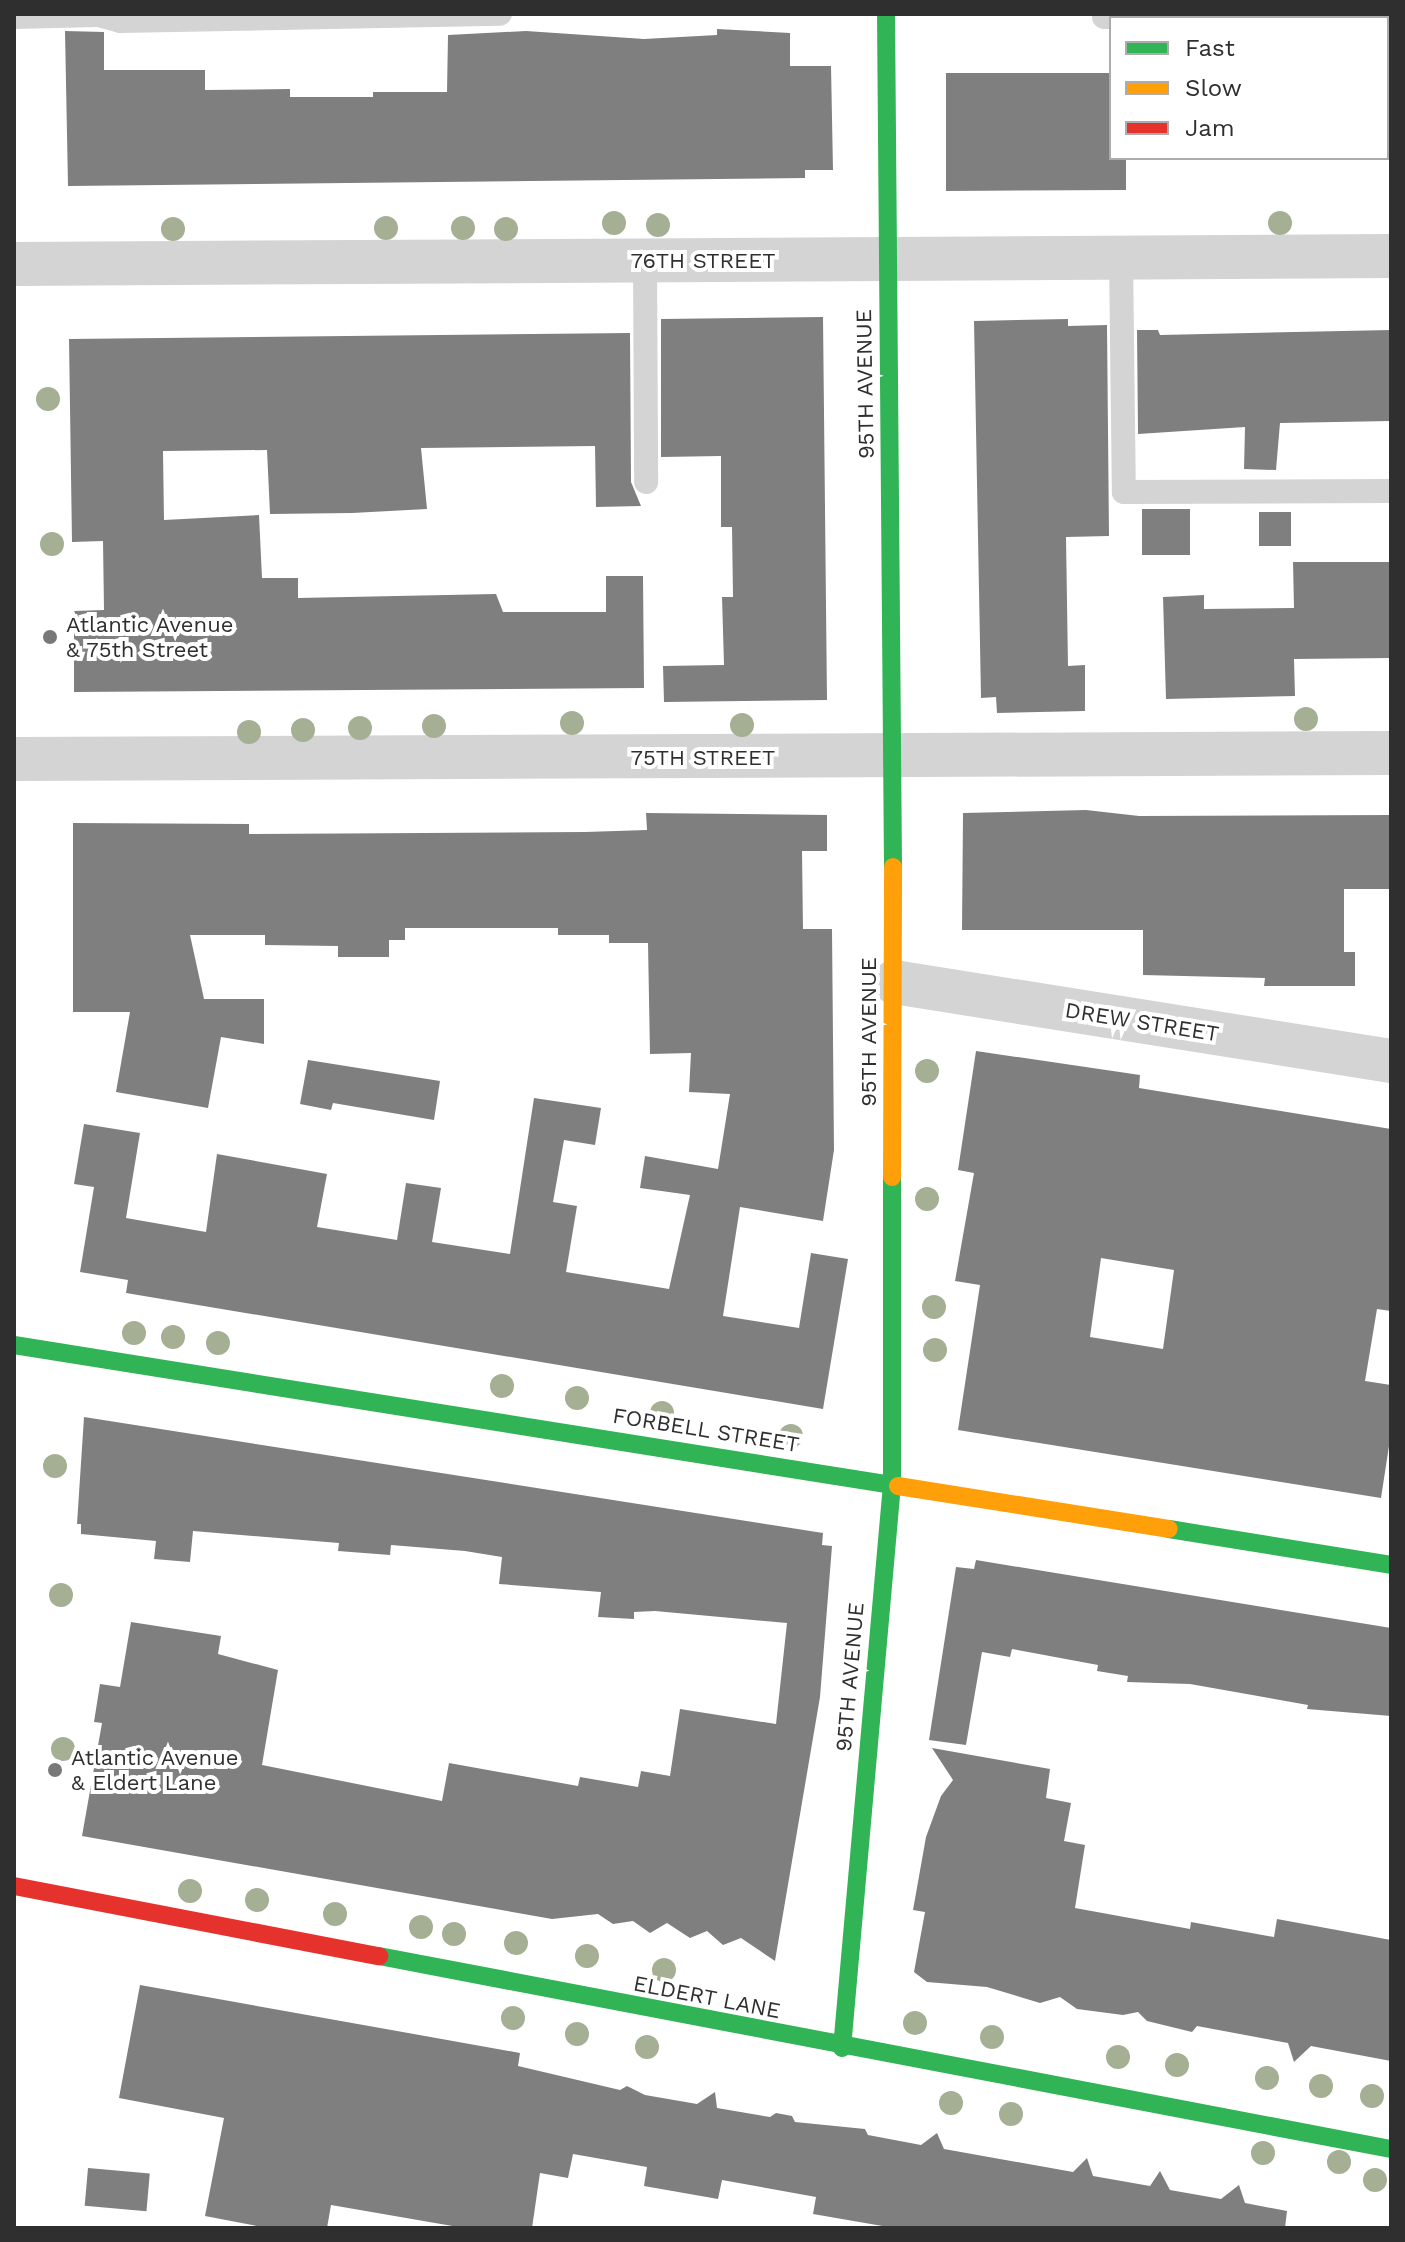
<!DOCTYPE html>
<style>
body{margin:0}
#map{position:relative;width:1405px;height:2242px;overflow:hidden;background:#fff;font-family:"Work Sans",sans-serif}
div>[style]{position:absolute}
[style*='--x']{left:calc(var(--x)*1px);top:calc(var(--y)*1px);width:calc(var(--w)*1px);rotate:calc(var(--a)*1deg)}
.building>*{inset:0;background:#7f7f7f;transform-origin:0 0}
.lane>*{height:24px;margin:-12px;padding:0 12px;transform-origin:12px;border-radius:12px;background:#d4d4d4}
.street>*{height:44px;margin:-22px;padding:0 22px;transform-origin:22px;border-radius:22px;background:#d4d4d4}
.fast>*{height:18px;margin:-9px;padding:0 9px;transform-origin:9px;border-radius:9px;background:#30b455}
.slow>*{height:18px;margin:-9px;padding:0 9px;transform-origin:9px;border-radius:9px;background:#ff9f0a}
.jam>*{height:18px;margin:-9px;padding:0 9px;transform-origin:9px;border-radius:9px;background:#e5322d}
.trees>*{width:24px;height:24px;margin:-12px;border-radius:50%;background:#a4af93}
.dots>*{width:22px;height:22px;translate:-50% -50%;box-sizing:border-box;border:4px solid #fff;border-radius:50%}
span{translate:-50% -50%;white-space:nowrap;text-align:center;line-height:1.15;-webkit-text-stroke:8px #fff;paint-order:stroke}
.street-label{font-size:22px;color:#2f2f2f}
.poi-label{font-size:22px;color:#2f2f2f}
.left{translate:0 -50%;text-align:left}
.frame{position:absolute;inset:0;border:16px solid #2f2f2f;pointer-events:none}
.legend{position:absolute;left:1109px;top:16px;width:280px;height:144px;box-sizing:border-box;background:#fff;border:2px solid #acacac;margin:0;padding:10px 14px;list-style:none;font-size:24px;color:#2f2f2f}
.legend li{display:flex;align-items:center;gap:16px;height:40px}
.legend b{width:40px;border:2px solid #acacac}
</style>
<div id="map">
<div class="building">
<i style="clip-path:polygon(717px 29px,790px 33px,790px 66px,831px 66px,833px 170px,805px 170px,805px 178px,68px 186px,65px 31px,104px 32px,104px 70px,205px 70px,205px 90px,290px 89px,290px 97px,373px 97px,373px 92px,447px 92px,448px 35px,526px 31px,644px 39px,717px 35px)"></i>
<i style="clip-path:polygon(946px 73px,1111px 73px,1111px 158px,1126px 158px,1126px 190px,946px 191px)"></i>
<i style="clip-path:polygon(823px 317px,827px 700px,664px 702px,663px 666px,724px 665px,722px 597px,733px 597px,732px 527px,721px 527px,721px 456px,661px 457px,661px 319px)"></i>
<i style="clip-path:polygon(1068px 319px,1068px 326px,1107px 325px,1109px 536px,1066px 537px,1068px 666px,1085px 665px,1085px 711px,997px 713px,996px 697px,981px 698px,974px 321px)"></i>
<i style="clip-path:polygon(1137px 330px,1158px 330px,1160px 335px,1391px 330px,1391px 421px,1280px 423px,1276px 470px,1244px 469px,1245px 427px,1138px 434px)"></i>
<i style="clip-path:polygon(630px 333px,631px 482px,641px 506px,596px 507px,595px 446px,421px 448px,427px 509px,352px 513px,270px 514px,267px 450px,163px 451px,164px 520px,259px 515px,262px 578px,298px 578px,298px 598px,496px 594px,503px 612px,606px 612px,606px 576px,643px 576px,644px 688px,74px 692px,74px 611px,104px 610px,103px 541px,72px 542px,69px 339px)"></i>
<i style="left:1190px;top:509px;width:46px;height:48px;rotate:90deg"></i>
<i style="left:1291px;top:512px;width:34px;height:32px;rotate:90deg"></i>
<i style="clip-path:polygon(1293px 562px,1391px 562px,1391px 658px,1294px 659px,1295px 696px,1166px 699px,1163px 597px,1204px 595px,1204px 609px,1294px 608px)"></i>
<i style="clip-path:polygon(1086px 810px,1139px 816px,1391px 815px,1391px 889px,1344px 889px,1344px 952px,1355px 952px,1355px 986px,1264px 986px,1265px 978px,1143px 975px,1143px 930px,962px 930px,963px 813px)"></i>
<i style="clip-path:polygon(646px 813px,827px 815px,827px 851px,802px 851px,803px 929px,832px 929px,834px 1150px,823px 1221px,740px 1207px,723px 1316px,799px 1328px,811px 1253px,848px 1259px,823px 1409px,126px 1293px,128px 1280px,80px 1272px,94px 1187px,74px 1184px,84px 1124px,140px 1133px,126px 1218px,206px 1232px,217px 1154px,327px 1174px,317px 1227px,397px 1240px,406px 1183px,441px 1188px,432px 1242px,510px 1254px,534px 1098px,601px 1108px,595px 1145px,564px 1140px,553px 1202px,577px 1206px,566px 1272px,669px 1289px,690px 1195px,640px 1188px,645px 1156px,718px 1169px,730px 1094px,689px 1092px,691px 1053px,650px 1054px,648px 943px,609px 943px,609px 935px,558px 935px,558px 928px,405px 928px,405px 940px,389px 940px,389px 957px,338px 957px,338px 946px,265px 945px,265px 935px,190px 935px,204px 999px,264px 999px,264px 1044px,221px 1037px,208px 1108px,116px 1092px,130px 1012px,73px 1012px,73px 823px,249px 824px,249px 834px,585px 832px,647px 830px)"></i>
<i style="clip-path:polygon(evenodd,976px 1051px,1140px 1075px,1139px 1088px,1391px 1129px,1391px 1311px,1377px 1309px,1365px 1381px,1391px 1385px,1391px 1433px,1381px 1498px,958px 1430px,980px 1285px,955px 1281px,974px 1173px,958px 1170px,976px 1051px,1101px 1258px,1174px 1270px,1163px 1349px,1090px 1337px,1101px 1258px)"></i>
<i style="clip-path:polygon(308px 1060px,440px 1081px,434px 1120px,333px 1103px,331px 1110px,300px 1104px)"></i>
<i style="clip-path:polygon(84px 1417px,823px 1533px,822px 1545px,832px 1546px,820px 1697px,775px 1961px,741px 1938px,723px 1945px,707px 1931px,690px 1938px,667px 1923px,650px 1933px,633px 1921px,613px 1924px,598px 1914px,552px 1919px,82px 1836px,102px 1723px,94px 1722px,100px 1684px,120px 1687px,131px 1622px,221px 1636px,218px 1654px,278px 1670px,262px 1765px,442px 1801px,449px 1763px,578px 1786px,580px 1777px,638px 1787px,641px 1771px,670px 1776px,680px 1709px,776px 1724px,787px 1623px,655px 1611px,634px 1612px,634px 1619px,598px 1617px,601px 1592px,499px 1584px,502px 1557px,465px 1551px,391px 1545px,390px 1555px,338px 1551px,339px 1543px,193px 1531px,190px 1562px,154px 1559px,156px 1541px,81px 1534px,81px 1524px,77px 1524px)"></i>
<i style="clip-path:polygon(976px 1560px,1391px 1628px,1391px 1716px,1307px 1709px,1308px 1705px,1190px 1684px,1127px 1682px,1128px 1676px,1097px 1671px,1098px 1665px,1012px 1649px,1010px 1657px,982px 1652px,966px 1745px,929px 1740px,956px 1567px,974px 1569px)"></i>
<i style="clip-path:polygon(932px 1748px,1050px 1769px,1046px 1798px,1071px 1803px,1064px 1841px,1085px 1845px,1075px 1908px,1190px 1929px,1191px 1922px,1274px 1937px,1277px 1919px,1391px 1940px,1391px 2061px,1311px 2046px,1294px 2062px,1288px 2043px,1197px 2026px,1192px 2032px,1147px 2021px,1138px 2012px,1123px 2015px,1077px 2009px,1060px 1997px,1040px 2003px,987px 1987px,927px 1982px,914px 1972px,925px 1912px,913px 1910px,926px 1837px,941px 1796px,953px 1780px)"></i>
<i style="clip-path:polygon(140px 1985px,520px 2053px,518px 2066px,620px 2090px,627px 2086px,645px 2095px,697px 2104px,715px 2092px,717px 2108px,770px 2117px,776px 2113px,792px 2116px,795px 2122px,865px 2129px,868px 2135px,921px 2145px,937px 2133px,944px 2149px,1073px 2172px,1087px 2158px,1093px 2176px,1150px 2186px,1160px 2171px,1170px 2190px,1221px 2199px,1239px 2185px,1245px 2203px,1287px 2211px,1285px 2228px,894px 2228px,813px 2214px,816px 2197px,722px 2180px,718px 2199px,644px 2186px,647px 2167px,573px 2154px,568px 2178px,540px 2173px,532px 2228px,464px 2228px,331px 2205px,327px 2228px,267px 2228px,205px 2216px,224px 2118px,119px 2098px)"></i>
<i style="left:88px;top:2168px;width:62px;height:38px;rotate:5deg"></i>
</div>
<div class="lane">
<i style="--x:14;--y:17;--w:84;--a:-1.4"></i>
<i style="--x:98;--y:15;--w:24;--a:15"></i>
<i style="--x:121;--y:21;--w:379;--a:-1.1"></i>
<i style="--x:1104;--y:17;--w:287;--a:-0.4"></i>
<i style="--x:1121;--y:258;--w:234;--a:89.3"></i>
<i style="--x:1124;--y:492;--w:267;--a:-0.2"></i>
<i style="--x:645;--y:261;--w:221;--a:89.7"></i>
</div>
<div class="street">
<i style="--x:14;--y:264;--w:1377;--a:-0.33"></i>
<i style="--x:14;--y:759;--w:1377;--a:-0.25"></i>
<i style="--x:894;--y:982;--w:503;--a:9.03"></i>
</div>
<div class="fast">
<i style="--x:886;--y:14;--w:853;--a:89.53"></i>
<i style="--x:14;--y:1345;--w:895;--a:9.06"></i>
<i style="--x:1169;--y:1529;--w:225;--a:9.2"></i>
<i style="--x:379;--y:1956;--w:1030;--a:10.8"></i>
<i style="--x:842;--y:2048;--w:566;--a:-84.93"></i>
<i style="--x:892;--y:1484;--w:307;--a:-90"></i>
</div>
<div class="slow">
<i style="--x:892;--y:1177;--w:310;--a:-89.8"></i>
<i style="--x:898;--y:1486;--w:274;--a:9"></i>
</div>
<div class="jam">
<i style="--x:14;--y:1886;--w:372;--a:10.9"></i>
</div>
<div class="trees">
<i style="left:614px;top:223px"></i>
<i style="left:1280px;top:223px"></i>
<i style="left:658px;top:225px"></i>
<i style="left:386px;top:228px"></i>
<i style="left:463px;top:228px"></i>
<i style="left:173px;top:229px"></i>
<i style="left:506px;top:229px"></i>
<i style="left:48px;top:399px"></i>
<i style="left:52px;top:544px"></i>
<i style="left:1306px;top:719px"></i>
<i style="left:572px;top:723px"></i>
<i style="left:742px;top:725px"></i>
<i style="left:434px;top:726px"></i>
<i style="left:360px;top:728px"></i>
<i style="left:303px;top:730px"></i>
<i style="left:249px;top:732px"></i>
<i style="left:927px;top:1071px"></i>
<i style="left:927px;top:1199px"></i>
<i style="left:934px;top:1307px"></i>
<i style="left:134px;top:1333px"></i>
<i style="left:173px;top:1337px"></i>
<i style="left:218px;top:1343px"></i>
<i style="left:935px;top:1350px"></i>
<i style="left:502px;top:1386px"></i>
<i style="left:577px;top:1398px"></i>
<i style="left:662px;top:1413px"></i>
<i style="left:791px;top:1436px"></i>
<i style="left:55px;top:1466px"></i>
<i style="left:61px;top:1595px"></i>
<i style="left:63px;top:1749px"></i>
<i style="left:190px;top:1891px"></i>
<i style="left:257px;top:1900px"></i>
<i style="left:335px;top:1914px"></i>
<i style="left:421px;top:1927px"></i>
<i style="left:454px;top:1934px"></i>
<i style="left:516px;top:1943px"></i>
<i style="left:587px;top:1956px"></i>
<i style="left:664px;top:1970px"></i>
<i style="left:513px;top:2018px"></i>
<i style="left:915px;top:2023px"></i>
<i style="left:577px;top:2034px"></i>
<i style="left:992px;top:2037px"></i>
<i style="left:647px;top:2047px"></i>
<i style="left:1118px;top:2057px"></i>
<i style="left:1177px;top:2065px"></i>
<i style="left:1267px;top:2078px"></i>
<i style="left:1321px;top:2086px"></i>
<i style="left:1372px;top:2096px"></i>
<i style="left:951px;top:2103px"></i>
<i style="left:1011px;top:2114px"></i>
<i style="left:1263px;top:2153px"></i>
<i style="left:1339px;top:2162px"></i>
<i style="left:1375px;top:2180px"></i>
</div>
<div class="dots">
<i style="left:50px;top:637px;background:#787878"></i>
<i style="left:55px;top:1770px;background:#787878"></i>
</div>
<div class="street-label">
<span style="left:703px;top:261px">76TH STREET</span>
<span style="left:865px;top:384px;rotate:-91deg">95TH AVENUE</span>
<span style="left:703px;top:758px">75TH STREET</span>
<span style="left:1142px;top:1022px;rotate:9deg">DREW STREET</span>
<span style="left:869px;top:1032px;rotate:-90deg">95TH AVENUE</span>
<span style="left:706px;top:1430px;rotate:9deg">FORBELL STREET</span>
<span style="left:850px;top:1677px;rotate:-85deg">95TH AVENUE</span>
<span style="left:707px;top:1997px;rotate:11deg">ELDERT LANE</span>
</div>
<div class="poi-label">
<span class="left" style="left:66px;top:637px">Atlantic Avenue<br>&amp; 75th Street</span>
<span class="left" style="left:71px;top:1770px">Atlantic Avenue<br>&amp; Eldert Lane</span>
</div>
<div class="frame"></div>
<ul class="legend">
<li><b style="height:10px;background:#30b455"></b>Fast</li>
<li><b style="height:10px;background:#ff9f0a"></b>Slow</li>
<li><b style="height:10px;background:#e5322d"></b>Jam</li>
</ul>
</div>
